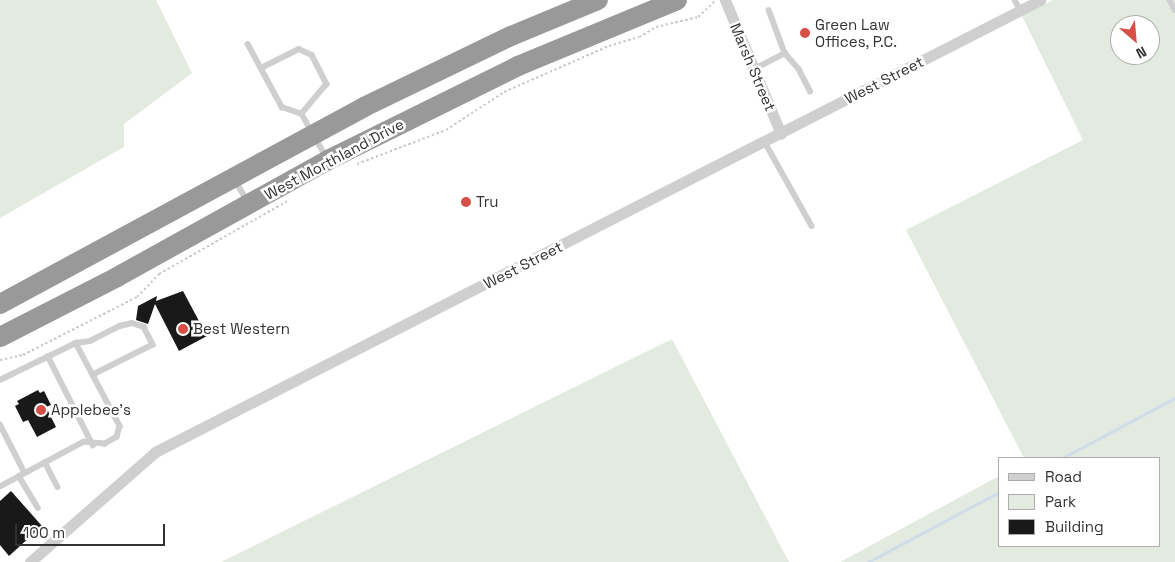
<!DOCTYPE html>
<style>
body{margin:0}
#map{position:relative;width:1175px;height:562px;overflow:hidden;background:#fff;font-family:"Space Grotesk",sans-serif}
div>[style]{position:absolute}
[style*='--x']{left:calc(var(--x)*1px);top:calc(var(--y)*1px);width:calc(var(--w)*1px);rotate:calc(var(--a)*1deg)}
.green>*{inset:0;background:#e3eadf}
.stream>*{height:3px;margin:-1.5px;padding:0 1.5px;transform-origin:1.5px;border-radius:1.5px;background:#d0dcea}
.building>*{inset:0;background:#191919}
.path>*{height:2px;margin-top:-1px;transform-origin:0;background:repeating-linear-gradient(90deg,#c9c9c9 0 2.5px,transparent 0 5px)}
.lane>*{height:5.5px;margin:-2.75px;padding:0 2.75px;transform-origin:2.75px;border-radius:2.75px;background:#cfcfcf}
.street>*{height:11px;margin:-5.5px;padding:0 5.5px;transform-origin:5.5px;border-radius:5.5px;background:#cfcfcf}
.highway>*{height:20px;margin:-10px;padding:0 10px;transform-origin:10px;border-radius:10px;background:#999}
.dots>*{width:14px;height:14px;translate:-50% -50%;box-sizing:border-box;border:2px solid #fff;border-radius:50%}
span{translate:-50% -50%;white-space:nowrap;text-align:center;line-height:1.15;-webkit-text-stroke:5px #fff;paint-order:stroke}
.poi-label{font-size:15px;color:#323232}
.left{translate:0 -50%;text-align:left}
.street-label{font-size:15px;color:#323232}
.legend{position:absolute;left:998px;top:457px;width:162px;height:90px;box-sizing:border-box;background:#fff;border:1px solid #adadad;margin:0;padding:6px 9px;list-style:none;font-size:15px;color:#323232}
.legend li{display:flex;align-items:center;gap:10px;height:25px}
.legend b{width:25px;border:1px solid #adadad}
.north{position:absolute;left:1110px;top:15px;width:50px;height:50px;box-sizing:border-box;background:#fff;border:1px solid #adadad;border-radius:50%;rotate:153deg;font-size:14px;font-weight:700;line-height:20px;text-align:center;color:#323232}
.north::after{content:'';display:block;margin:auto;width:18px;height:22px;background:#d65047;clip-path:polygon(50% 0,100% 100%,50% 72%,0 100%)}
.scale{position:absolute;left:15px;top:524px;width:150px;height:22px;box-sizing:border-box;border:2px solid #323232;border-top:0;padding-left:6px;font-size:15px;line-height:18px;white-space:nowrap;color:#323232;-webkit-text-stroke:4px #fff;paint-order:stroke}
</style>
<div id="map">
<div class="green">
<i style="clip-path:polygon(0 0,156px 0,192px 73px,124px 124px,124px 147px,0 218px)"></i>
<i style="clip-path:polygon(evenodd,1053px 0,1175px 0,1175px 562px,840px 562px,999px 476px,999px 546px,1159px 546px,1159px 458px,1024px 458px,906px 230px,1083px 140px,1022px 16px,1053px 0,1120px 25px,1150px 25px,1150px 55px,1120px 55px,1120px 25px)"></i>
<i style="clip-path:polygon(672px 339px,789px 562px,221px 562px)"></i>
</div>
<div class="stream">
<i style="--x:1062;--y:458;--w:128;--a:-28"></i>
<i style="--x:868;--y:562;--w:149;--a:-28.1"></i>
</div>
<div class="building">
<i style="clip-path:polygon(183px 291px,207px 336px,179px 351px,155px 304px,148px 324px,136px 320px,138px 306px,157px 296px,156px 301px)"></i>
<i style="clip-path:polygon(38px 390px,40px 393px,44px 391px,51px 405px,46px 407px,56px 427px,37px 437px,28px 420px,23px 422px,15px 406px,19px 404px,17px 401px)"></i>
<i style="clip-path:polygon(11px 491px,42px 526px,9px 556px,0 545px,0 501px)"></i>
</div>
<div class="path">
<i style="--x:357;--y:164;--w:95;--a:-20.9"></i>
<i style="--x:446;--y:130;--w:69;--a:-33.2"></i>
<i style="--x:504;--y:92;--w:115;--a:-23.7"></i>
<i style="--x:609;--y:46;--w:31;--a:-17"></i>
<i style="--x:639;--y:37;--w:20;--a:-30"></i>
<i style="--x:656;--y:27;--w:43;--a:-13.4"></i>
<i style="--x:698;--y:17;--w:23;--a:-43"></i>
<i style="--x:0;--y:360;--w:24;--a:-12"></i>
<i style="--x:23;--y:355;--w:128;--a:-27"></i>
<i style="--x:137;--y:297;--w:32;--a:-46"></i>
<i style="--x:159;--y:274;--w:150;--a:-29.6"></i>
</div>
<div class="lane">
<i style="--x:1015;--y:0;--w:11;--a:63"></i>
<i style="--x:1170;--y:0;--w:11;--a:63"></i>
<i style="--x:769;--y:10;--w:46;--a:69.6"></i>
<i style="--x:248;--y:44;--w:72;--a:61.6"></i>
<i style="--x:282;--y:107;--w:21;--a:19"></i>
<i style="--x:302;--y:114;--w:51;--a:60.4"></i>
<i style="--x:261;--y:68;--w:42;--a:-26.6"></i>
<i style="--x:299;--y:49;--w:14;--a:25"></i>
<i style="--x:312;--y:55;--w:33;--a:63"></i>
<i style="--x:327;--y:84;--w:39;--a:130"></i>
<i style="--x:754;--y:69;--w:35;--a:-27"></i>
<i style="--x:785;--y:53;--w:21;--a:49"></i>
<i style="--x:799;--y:69;--w:25;--a:63"></i>
<i style="--x:765;--y:142;--w:96;--a:60.8"></i>
<i style="--x:235;--y:180;--w:26;--a:59"></i>
<i style="--x:76;--y:343;--w:36;--a:62"></i>
<i style="--x:48;--y:356;--w:100;--a:63.2"></i>
<i style="--x:0;--y:380;--w:85;--a:-26"></i>
<i style="--x:76;--y:343;--w:14;--a:-8"></i>
<i style="--x:90;--y:341;--w:34;--a:-27"></i>
<i style="--x:120;--y:326;--w:12;--a:-14"></i>
<i style="--x:132;--y:323;--w:13;--a:18"></i>
<i style="--x:144;--y:327;--w:20;--a:63"></i>
<i style="--x:153;--y:345;--w:67;--a:153.4"></i>
<i style="--x:93;--y:375;--w:58;--a:62.1"></i>
<i style="--x:120;--y:426;--w:11;--a:105"></i>
<i style="--x:117;--y:437;--w:14;--a:150"></i>
<i style="--x:105;--y:444;--w:21;--a:-175"></i>
<i style="--x:84;--y:442;--w:95;--a:151.8"></i>
<i style="--x:0;--y:424;--w:55;--a:63"></i>
<i style="--x:45;--y:462;--w:28;--a:63"></i>
<i style="--x:19;--y:476;--w:37;--a:59"></i>
</div>
<div class="street">
<i style="--x:725;--y:0;--w:145;--a:67.3"></i>
<i style="--x:30;--y:562;--w:167;--a:-41.3"></i>
<i style="--x:155;--y:452;--w:994;--a:-27.05"></i>
</div>
<div class="highway">
<i style="--x:0;--y:304;--w:414;--a:-28.4"></i>
<i style="--x:364;--y:107;--w:163;--a:-25.8"></i>
<i style="--x:511;--y:36;--w:94;--a:-22.5"></i>
<i style="--x:0;--y:337;--w:131;--a:-27.1"></i>
<i style="--x:117;--y:277;--w:241;--a:-29"></i>
<i style="--x:328;--y:160;--w:212;--a:-26.3"></i>
<i style="--x:518;--y:66;--w:172;--a:-22.5"></i>
</div>
<div class="dots">
<i style="left:805px;top:33px;background:#d65047"></i>
<i style="left:466px;top:202px;background:#d65047"></i>
<i style="left:183px;top:329px;background:#d65047"></i>
<i style="left:41px;top:410px;background:#d65047"></i>
</div>
<div class="poi-label">
<span class="left" style="left:815px;top:33px">Green Law<br>Offices, P.C.</span>
<span class="left" style="left:476px;top:202px">Tru</span>
<span class="left" style="left:193px;top:329px">Best Western</span>
<span class="left" style="left:51px;top:410px">Applebee's</span>
</div>
<div class="street-label">
<span style="left:753px;top:67px;rotate:67deg">Marsh Street</span>
<span style="left:884px;top:80px;rotate:-27deg">West Street</span>
<span style="left:334px;top:159px;rotate:-28deg">West Morthland Drive</span>
<span style="left:523px;top:265px;rotate:-27deg">West Street</span>
</div>
<ul class="legend">
<li><b style="height:6px;background:#cfcfcf"></b>Road</li>
<li><b style="height:14px;background:#e3eadf"></b>Park</li>
<li><b style="height:14px;background:#191919"></b>Building</li>
</ul>
<div class="north">N</div>
<div class="scale">100 m</div>
</div>
